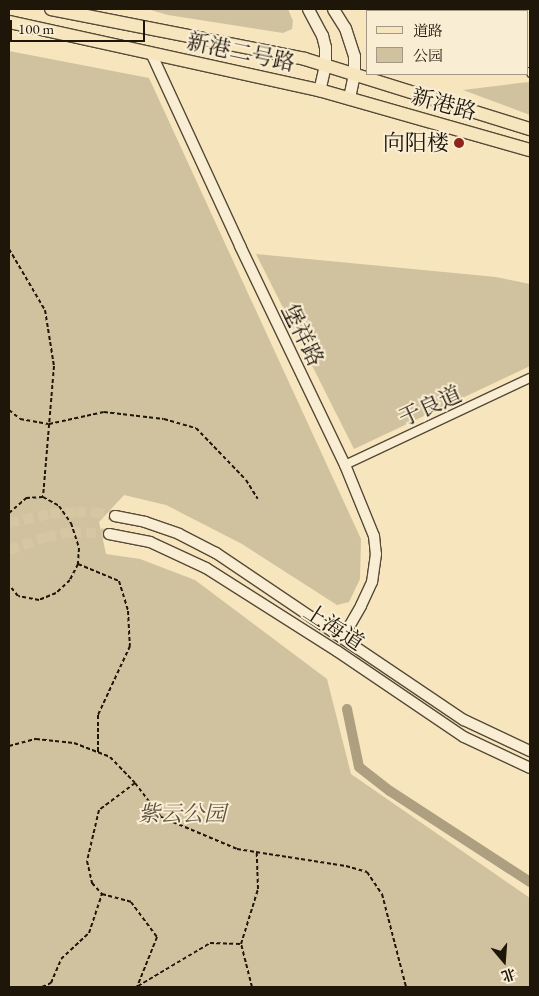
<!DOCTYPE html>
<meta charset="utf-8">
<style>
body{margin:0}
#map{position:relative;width:539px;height:996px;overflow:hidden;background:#f6e5bd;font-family:"EB Garamond","Noto Serif SC",serif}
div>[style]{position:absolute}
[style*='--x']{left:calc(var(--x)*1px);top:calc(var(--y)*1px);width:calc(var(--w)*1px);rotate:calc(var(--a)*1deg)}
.green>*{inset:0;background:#d1c29f}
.canal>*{height:10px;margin:-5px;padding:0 5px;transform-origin:5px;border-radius:5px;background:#ad9f80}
.tertiary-tunnel>*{height:10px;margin-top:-5px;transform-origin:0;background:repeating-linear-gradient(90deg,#d6c6a2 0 10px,transparent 0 15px)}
.path>*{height:2px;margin-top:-1px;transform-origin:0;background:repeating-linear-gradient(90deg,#1f160a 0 4px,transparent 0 6.5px)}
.roads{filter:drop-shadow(1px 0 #554a37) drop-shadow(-1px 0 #554a37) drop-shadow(0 1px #554a37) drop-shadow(0 -1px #554a37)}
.service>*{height:4px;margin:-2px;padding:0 2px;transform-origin:2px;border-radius:2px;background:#f9eed4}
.minor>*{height:8px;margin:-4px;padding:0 4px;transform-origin:4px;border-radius:4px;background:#f9eed4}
.tertiary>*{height:10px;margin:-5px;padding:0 5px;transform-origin:5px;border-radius:5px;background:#f9eed4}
.secondary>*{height:11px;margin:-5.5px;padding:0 5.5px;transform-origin:5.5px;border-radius:5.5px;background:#f9eed4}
.primary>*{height:12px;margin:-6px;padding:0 6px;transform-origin:6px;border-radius:6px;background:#f6e5bd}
.dots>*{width:14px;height:14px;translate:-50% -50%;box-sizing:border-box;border:2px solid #f9eed4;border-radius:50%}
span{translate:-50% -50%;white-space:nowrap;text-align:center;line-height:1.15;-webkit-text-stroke:4px #f9eed4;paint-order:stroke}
.street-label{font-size:22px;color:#1f160a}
.poi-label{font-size:22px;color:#1f160a}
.right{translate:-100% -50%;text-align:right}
.park-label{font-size:22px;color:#5d523e;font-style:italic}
.frame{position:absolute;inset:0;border:10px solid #1f160a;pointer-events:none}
.legend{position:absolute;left:366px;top:10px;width:162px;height:65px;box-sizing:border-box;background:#f9eed4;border:1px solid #a29883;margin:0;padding:6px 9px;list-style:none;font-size:15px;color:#1f160a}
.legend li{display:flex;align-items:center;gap:10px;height:25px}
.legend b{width:25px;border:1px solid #a29883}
.north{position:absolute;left:479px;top:936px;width:50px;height:50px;-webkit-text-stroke:4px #f9eed4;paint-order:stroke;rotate:162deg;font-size:14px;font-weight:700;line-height:20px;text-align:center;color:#1f160a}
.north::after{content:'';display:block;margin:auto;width:18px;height:22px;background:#1f160a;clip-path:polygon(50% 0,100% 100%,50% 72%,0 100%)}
.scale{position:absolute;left:10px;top:20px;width:135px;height:22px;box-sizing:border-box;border:2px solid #1f160a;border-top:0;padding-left:6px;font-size:15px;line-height:18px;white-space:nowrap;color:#1f160a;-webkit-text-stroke:4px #f9eed4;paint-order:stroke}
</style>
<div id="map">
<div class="green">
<i style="clip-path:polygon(147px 9px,288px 9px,293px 21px,292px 29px,283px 33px,168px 15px)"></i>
<i style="clip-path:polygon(9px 51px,149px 78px,361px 539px,360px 579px,349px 602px,337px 605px,242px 544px,166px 505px,124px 495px,99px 522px,106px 554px,140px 559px,195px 580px,327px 679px,351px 774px,530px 898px,530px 987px,9px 987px)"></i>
<i style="clip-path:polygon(530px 82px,530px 115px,463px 90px,519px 83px)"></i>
<i style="clip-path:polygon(256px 254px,496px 277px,530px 284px,530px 366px,354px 449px)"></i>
</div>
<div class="canal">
<i style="--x:347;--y:709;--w:59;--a:78.3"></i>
<i style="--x:359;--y:767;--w:39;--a:38"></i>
<i style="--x:390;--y:791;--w:167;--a:33"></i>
</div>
<div class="tertiary-tunnel">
<i style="--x:9;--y:523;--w:42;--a:-12.4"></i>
<i style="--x:50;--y:514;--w:26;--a:-4"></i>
<i style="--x:76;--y:512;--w:18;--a:0"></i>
<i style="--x:94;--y:512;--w:21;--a:11"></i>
<i style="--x:9;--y:550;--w:39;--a:-19"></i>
<i style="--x:46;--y:537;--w:25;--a:-11"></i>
<i style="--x:71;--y:532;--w:38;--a:3"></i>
</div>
<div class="path">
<i style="--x:9;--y:249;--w:71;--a:59.5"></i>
<i style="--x:45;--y:310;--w:57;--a:80.9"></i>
<i style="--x:54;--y:366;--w:131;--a:94.8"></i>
<i style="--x:9;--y:410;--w:14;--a:39"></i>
<i style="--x:20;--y:419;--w:29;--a:10"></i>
<i style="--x:49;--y:424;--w:56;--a:-12.3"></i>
<i style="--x:104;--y:412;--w:60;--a:6.7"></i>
<i style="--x:164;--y:419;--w:33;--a:16"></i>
<i style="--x:196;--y:428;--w:72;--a:46.1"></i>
<i style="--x:246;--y:480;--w:22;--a:58"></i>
<i style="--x:9;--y:513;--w:23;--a:-41"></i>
<i style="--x:26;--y:498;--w:17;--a:-3"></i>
<i style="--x:43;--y:497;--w:18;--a:29"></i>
<i style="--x:59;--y:506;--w:21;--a:55"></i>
<i style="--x:71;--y:523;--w:26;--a:72"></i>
<i style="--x:79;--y:548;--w:16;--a:94"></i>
<i style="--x:78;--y:564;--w:18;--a:117"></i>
<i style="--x:70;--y:580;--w:19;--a:137"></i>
<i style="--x:56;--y:593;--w:18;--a:158"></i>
<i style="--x:39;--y:600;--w:21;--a:-169"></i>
<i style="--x:18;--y:596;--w:14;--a:-129"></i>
<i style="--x:78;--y:564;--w:44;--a:22.5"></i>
<i style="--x:119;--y:581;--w:31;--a:73"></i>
<i style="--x:128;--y:611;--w:35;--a:87"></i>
<i style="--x:130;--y:646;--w:76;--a:114.9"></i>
<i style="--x:98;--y:715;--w:38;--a:90"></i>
<i style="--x:9;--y:746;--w:28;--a:-15"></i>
<i style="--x:36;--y:739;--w:38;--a:6"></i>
<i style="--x:74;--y:743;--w:39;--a:21"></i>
<i style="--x:110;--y:757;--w:36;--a:46"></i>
<i style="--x:135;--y:783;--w:43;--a:52.6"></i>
<i style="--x:161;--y:817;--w:82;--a:22.8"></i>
<i style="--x:237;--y:849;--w:110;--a:8.9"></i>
<i style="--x:346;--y:866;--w:22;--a:16"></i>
<i style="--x:367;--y:872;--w:27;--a:56"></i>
<i style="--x:382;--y:894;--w:96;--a:75.5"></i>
<i style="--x:135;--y:783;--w:45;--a:143.1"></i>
<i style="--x:99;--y:810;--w:52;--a:103.2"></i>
<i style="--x:87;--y:861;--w:23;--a:77"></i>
<i style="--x:92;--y:883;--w:15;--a:48"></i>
<i style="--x:102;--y:894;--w:30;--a:15"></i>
<i style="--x:131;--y:902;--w:44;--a:53.4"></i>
<i style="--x:157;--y:937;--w:54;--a:111.8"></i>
<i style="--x:138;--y:986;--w:84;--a:-30.8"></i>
<i style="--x:210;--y:943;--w:31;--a:2"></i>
<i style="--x:42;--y:987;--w:10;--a:-24"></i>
<i style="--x:51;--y:983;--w:26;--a:-67"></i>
<i style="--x:61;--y:959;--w:38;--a:-43"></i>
<i style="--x:89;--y:933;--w:41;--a:-71.6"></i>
<i style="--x:252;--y:987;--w:44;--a:-104.3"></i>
<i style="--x:241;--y:944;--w:58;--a:-72.8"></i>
<i style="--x:258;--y:889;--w:37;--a:-92"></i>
</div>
<div class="roads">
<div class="service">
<i style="--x:497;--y:9;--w:2;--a:63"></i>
<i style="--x:528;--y:70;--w:5;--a:68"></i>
</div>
<div class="minor">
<i style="--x:345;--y:465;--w:204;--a:-25.2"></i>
</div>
<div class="tertiary">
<i style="--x:151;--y:53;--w:213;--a:65.2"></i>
<i style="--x:240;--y:246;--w:243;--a:64.4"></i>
<i style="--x:345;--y:465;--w:77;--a:67.8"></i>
<i style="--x:374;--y:536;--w:18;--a:84"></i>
<i style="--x:376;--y:554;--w:28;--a:98"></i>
<i style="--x:372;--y:582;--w:26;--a:115"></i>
<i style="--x:361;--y:606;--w:36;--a:120"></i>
<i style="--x:115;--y:516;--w:31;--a:11"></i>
<i style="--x:145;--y:522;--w:36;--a:19"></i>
<i style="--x:179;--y:534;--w:42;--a:27.2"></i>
<i style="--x:216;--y:553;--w:299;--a:34"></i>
<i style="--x:464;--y:720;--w:73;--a:25.2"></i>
<i style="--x:109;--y:534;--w:42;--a:11"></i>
<i style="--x:150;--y:542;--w:62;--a:24.9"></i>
<i style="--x:206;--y:568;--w:155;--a:32.4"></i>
<i style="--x:337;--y:651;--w:153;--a:34.1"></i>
<i style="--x:464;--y:737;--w:73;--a:25.2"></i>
</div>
<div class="secondary">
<i style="--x:308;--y:9;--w:30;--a:62"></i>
<i style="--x:322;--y:35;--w:12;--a:76"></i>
<i style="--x:325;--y:47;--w:18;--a:90"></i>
<i style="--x:325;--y:65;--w:26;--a:103"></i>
<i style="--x:333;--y:9;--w:22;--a:58"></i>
<i style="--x:345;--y:28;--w:29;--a:72"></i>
<i style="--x:354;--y:56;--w:18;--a:90"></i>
<i style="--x:354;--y:74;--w:25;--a:102"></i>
</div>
<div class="primary">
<i style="--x:51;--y:9;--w:259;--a:11.1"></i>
<i style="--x:305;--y:59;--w:236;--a:17.3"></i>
<i style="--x:9;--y:22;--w:317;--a:12.4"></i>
<i style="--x:319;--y:90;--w:219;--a:15.9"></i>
</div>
</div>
<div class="dots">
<i style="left:459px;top:143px;background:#8f2418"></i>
</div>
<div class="street-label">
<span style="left:241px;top:52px;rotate:12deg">新港二号路</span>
<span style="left:444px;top:104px;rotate:15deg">新港路</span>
<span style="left:303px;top:335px;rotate:64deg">堡祥路</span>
<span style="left:430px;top:406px;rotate:-25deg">于良道</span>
<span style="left:334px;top:627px;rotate:33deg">上海道</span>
</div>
<div class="poi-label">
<span class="right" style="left:449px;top:143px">向阳楼</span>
</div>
<div class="park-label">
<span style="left:182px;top:814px">紫云公园</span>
</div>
<div class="frame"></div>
<ul class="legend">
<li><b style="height:6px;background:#f6e5bd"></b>道路</li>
<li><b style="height:14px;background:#d1c29f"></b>公园</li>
</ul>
<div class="north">北</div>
<div class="scale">100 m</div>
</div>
